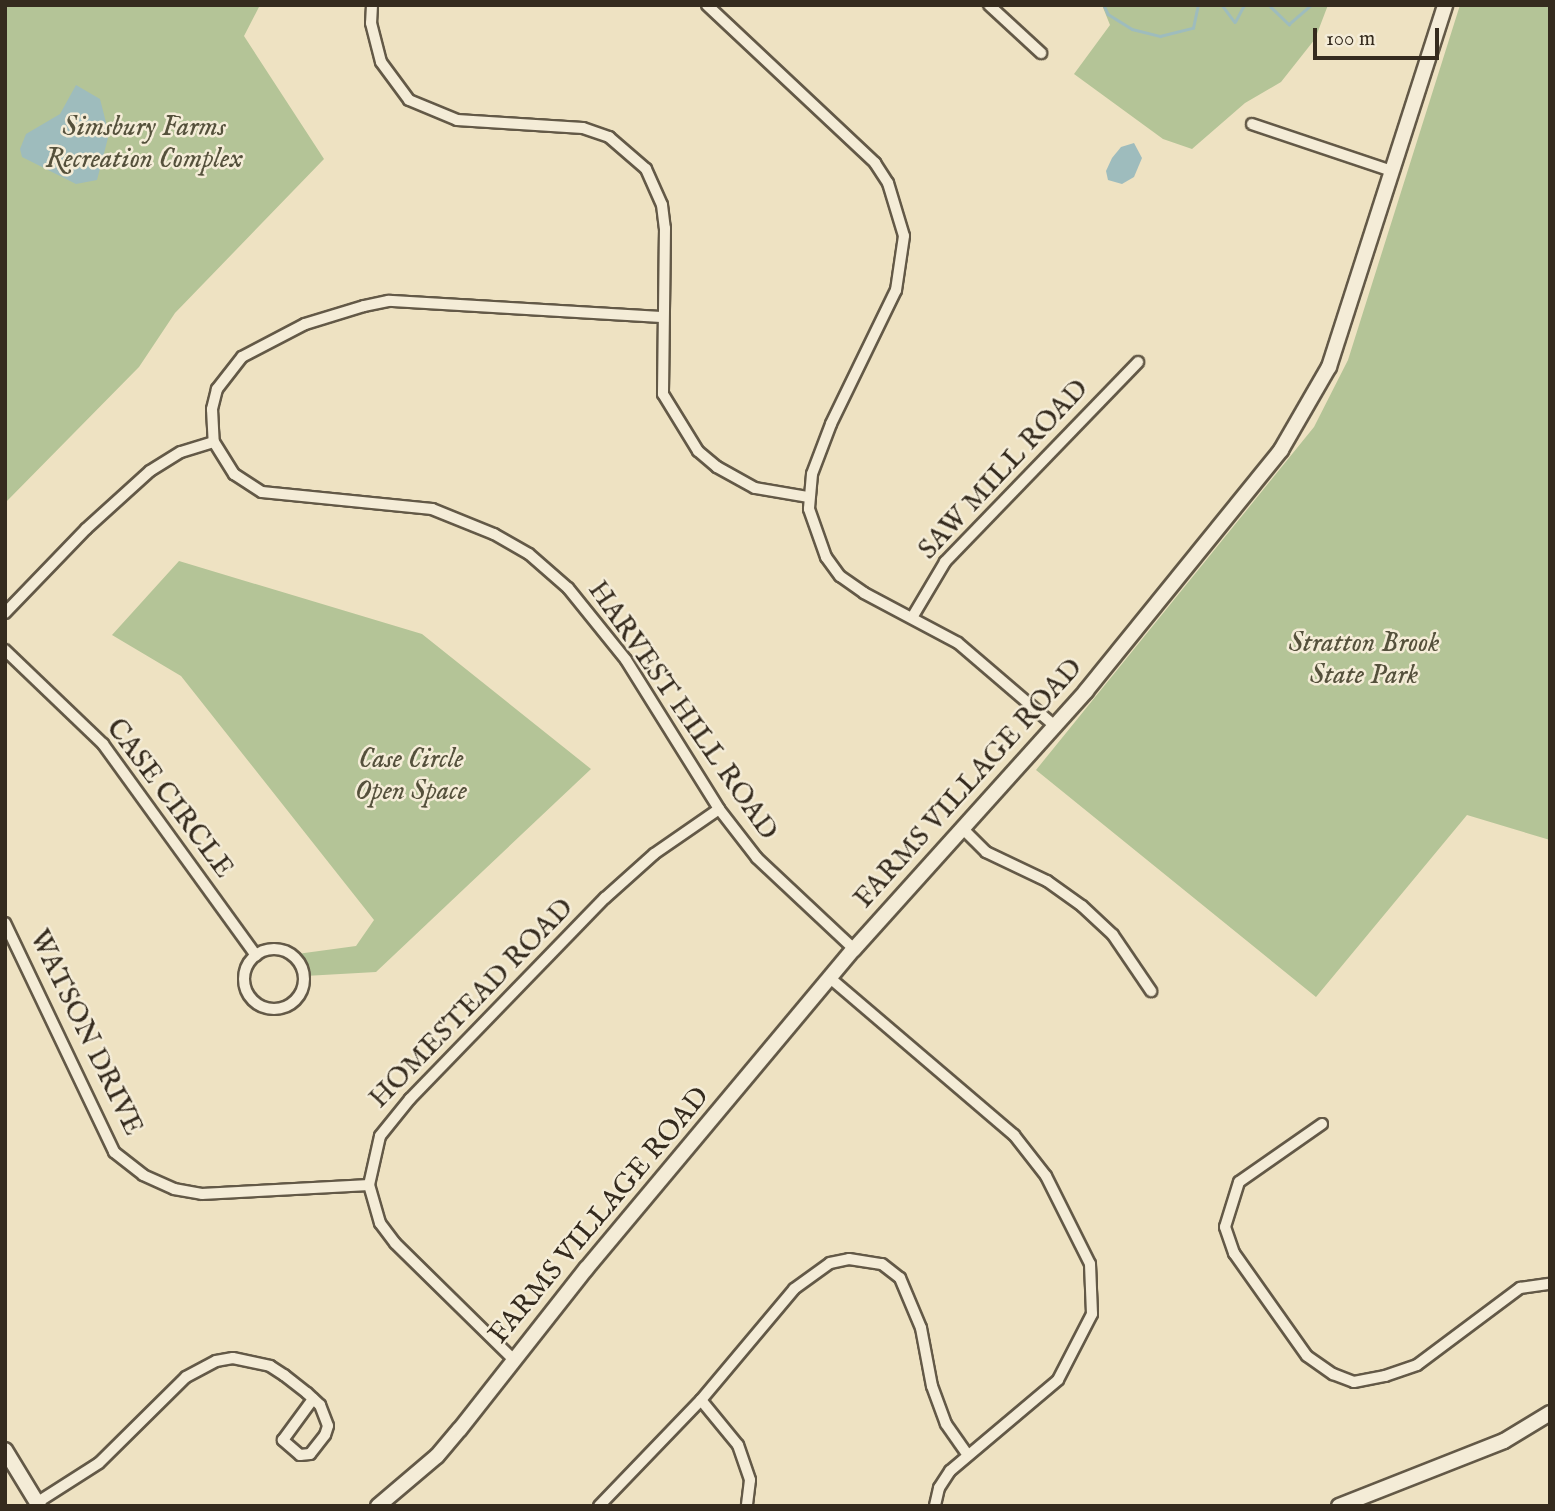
<!DOCTYPE html>
<style>
body{margin:0}
#map{position:relative;width:1555px;height:1511px;overflow:hidden;background:#eee2c2;font-family:"IM FELL English",serif}
div>[style]{position:absolute}
[style*='--x']{left:calc(var(--x)*1px);top:calc(var(--y)*1px);width:calc(var(--w)*1px);rotate:calc(var(--a)*1deg)}
.green>*{inset:0;background:#b4c497}
.water>*{inset:0;background:#9ebcbd}
.stream>*{height:2.5px;margin:-1.25px;padding:0 1.25px;transform-origin:1.25px;border-radius:1.25px;background:#9ebcbd}
.roads{filter:drop-shadow(2px 0 #635947) drop-shadow(-2px 0 #635947) drop-shadow(0 2px #635947) drop-shadow(0 -2px #635947)}
.street>*{height:10px;margin:-5px;padding:0 5px;transform-origin:5px;border-radius:5px;background:#f4ecd7}
.street>.ring{margin:-5px;padding:0;box-sizing:content-box;background:none;border:10px solid #f4ecd7;border-radius:50%}
.secondary>*{height:14px;margin:-7px;padding:0 7px;transform-origin:7px;border-radius:7px;background:#f4ecd7}
span{translate:-50% -50%;white-space:nowrap;text-align:center;line-height:1.15;-webkit-text-stroke:5px #f4ecd7;paint-order:stroke}
.park-label{font-size:28px;color:#55513c;font-style:italic}
.street-label{font-size:28px;color:#352b1e}
.frame{position:absolute;inset:0;border:7px solid #352b1e;pointer-events:none}
.scale{position:absolute;left:1313px;top:28px;width:126px;height:32px;box-sizing:border-box;border:4px solid #352b1e;border-top:0;padding-left:9px;font-size:21px;line-height:24px;white-space:nowrap;color:#352b1e;-webkit-text-stroke:5px #f4ecd7;paint-order:stroke}
</style>
<div id="map">
<div class="green">
<i style="clip-path:polygon(5px 5px,260px 5px,244px 36px,324px 159px,175px 313px,139px 367px,5px 503px)"></i>
<i style="clip-path:polygon(1102px 5px,1328px 5px,1315px 39px,1281px 82px,1245px 103px,1192px 149px,1163px 139px,1074px 74px,1110px 25px)"></i>
<i style="clip-path:polygon(1460px 5px,1550px 5px,1550px 840px,1467px 815px,1316px 997px,1036px 770px,1314px 427px,1348px 360px)"></i>
<i style="clip-path:polygon(179px 561px,422px 634px,591px 769px,376px 972px,305px 976px,297px 954px,356px 946px,374px 920px,181px 676px,112px 635px)"></i>
</div>
<div class="water">
<i style="clip-path:polygon(76px 85px,100px 99px,109px 134px,97px 180px,76px 184px,22px 157px,20px 149px,26px 134px,60px 114px)"></i>
<i style="clip-path:polygon(1134px 143px,1142px 158px,1134px 177px,1122px 184px,1108px 180px,1106px 171px,1112px 158px,1121px 147px)"></i>
</div>
<div class="stream">
<i style="--x:1104;--y:5;--w:10;--a:66"></i>
<i style="--x:1108;--y:14;--w:28;--a:32"></i>
<i style="--x:1132;--y:29;--w:29;--a:14"></i>
<i style="--x:1160;--y:36;--w:34;--a:-14"></i>
<i style="--x:1193;--y:28;--w:24;--a:-78"></i>
<i style="--x:1222;--y:5;--w:21;--a:53"></i>
<i style="--x:1235;--y:22;--w:19;--a:-62"></i>
<i style="--x:1269;--y:5;--w:28;--a:44"></i>
<i style="--x:1289;--y:24;--w:29;--a:-41"></i>
</div>
<div class="roads">
<div class="street">
<i style="--x:372;--y:5;--w:18;--a:93"></i>
<i style="--x:371;--y:23;--w:40;--a:75.6"></i>
<i style="--x:381;--y:62;--w:47;--a:53.6"></i>
<i style="--x:409;--y:100;--w:52;--a:22.6"></i>
<i style="--x:457;--y:120;--w:126;--a:3.6"></i>
<i style="--x:583;--y:128;--w:28;--a:19"></i>
<i style="--x:609;--y:137;--w:49;--a:40.9"></i>
<i style="--x:646;--y:169;--w:39;--a:66"></i>
<i style="--x:662;--y:205;--w:23;--a:83"></i>
<i style="--x:665;--y:228;--w:166;--a:90.7"></i>
<i style="--x:663;--y:394;--w:67;--a:58.4"></i>
<i style="--x:698;--y:451;--w:25;--a:40"></i>
<i style="--x:717;--y:467;--w:43;--a:28.9"></i>
<i style="--x:755;--y:488;--w:54;--a:9.6"></i>
<i style="--x:707;--y:5;--w:231;--a:43.2"></i>
<i style="--x:875;--y:163;--w:24;--a:57"></i>
<i style="--x:888;--y:183;--w:55;--a:73.2"></i>
<i style="--x:904;--y:236;--w:55;--a:98.4"></i>
<i style="--x:896;--y:290;--w:149;--a:115.9"></i>
<i style="--x:831;--y:424;--w:53;--a:110.8"></i>
<i style="--x:812;--y:474;--w:35;--a:95"></i>
<i style="--x:809;--y:509;--w:51;--a:70.5"></i>
<i style="--x:826;--y:557;--w:24;--a:54"></i>
<i style="--x:840;--y:576;--w:29;--a:35"></i>
<i style="--x:864;--y:593;--w:106;--a:28"></i>
<i style="--x:958;--y:643;--w:128;--a:40.6"></i>
<i style="--x:989;--y:5;--w:71;--a:42.7"></i>
<i style="--x:1252;--y:124;--w:148;--a:18.6"></i>
<i style="--x:661;--y:317;--w:273;--a:-176.6"></i>
<i style="--x:388;--y:301;--w:25;--a:168"></i>
<i style="--x:364;--y:306;--w:62;--a:163"></i>
<i style="--x:305;--y:324;--w:71;--a:152.4"></i>
<i style="--x:242;--y:357;--w:41;--a:128"></i>
<i style="--x:217;--y:389;--w:21;--a:104"></i>
<i style="--x:212;--y:409;--w:33;--a:87"></i>
<i style="--x:214;--y:442;--w:38;--a:58"></i>
<i style="--x:234;--y:474;--w:33;--a:33"></i>
<i style="--x:262;--y:492;--w:171;--a:5.7"></i>
<i style="--x:432;--y:509;--w:67;--a:22"></i>
<i style="--x:494;--y:534;--w:40;--a:29.7"></i>
<i style="--x:529;--y:554;--w:52;--a:41.1"></i>
<i style="--x:568;--y:588;--w:92;--a:51.1"></i>
<i style="--x:626;--y:660;--w:176;--a:58"></i>
<i style="--x:719;--y:809;--w:62;--a:52.2"></i>
<i style="--x:757;--y:858;--w:133;--a:43.2"></i>
<i style="--x:5;--y:613;--w:117;--a:-46"></i>
<i style="--x:86;--y:529;--w:86;--a:-42.2"></i>
<i style="--x:150;--y:471;--w:36;--a:-32"></i>
<i style="--x:181;--y:452;--w:34;--a:-17"></i>
<i style="--x:913;--y:616;--w:63;--a:-59.3"></i>
<i style="--x:945;--y:562;--w:278;--a:-46"></i>
<i style="--x:5;--y:650;--w:136;--a:43.8"></i>
<i style="--x:103;--y:744;--w:261;--a:54.1"></i>
<i style="--x:963;--y:829;--w:33;--a:45"></i>
<i style="--x:986;--y:852;--w:68;--a:25.4"></i>
<i style="--x:1047;--y:881;--w:43;--a:35.5"></i>
<i style="--x:1082;--y:906;--w:42;--a:43.1"></i>
<i style="--x:1113;--y:935;--w:68;--a:55.8"></i>
<i style="--x:5;--y:923;--w:254;--a:64.5"></i>
<i style="--x:114;--y:1152;--w:37;--a:38"></i>
<i style="--x:143;--y:1175;--w:34;--a:24"></i>
<i style="--x:174;--y:1189;--w:28;--a:10"></i>
<i style="--x:202;--y:1194;--w:167;--a:-3.1"></i>
<i class="ring" style="left:244px;top:949px;width:50px;height:50px"></i>
<i style="--x:830;--y:978;--w:242;--a:40.5"></i>
<i style="--x:1014;--y:1135;--w:52;--a:52"></i>
<i style="--x:1046;--y:1176;--w:98;--a:63.4"></i>
<i style="--x:1090;--y:1264;--w:50;--a:87.7"></i>
<i style="--x:1092;--y:1314;--w:74;--a:117.3"></i>
<i style="--x:1058;--y:1380;--w:141;--a:139.9"></i>
<i style="--x:950;--y:1471;--w:20;--a:123"></i>
<i style="--x:939;--y:1488;--w:18;--a:103"></i>
<i style="--x:1322;--y:1124;--w:101;--a:145.1"></i>
<i style="--x:1239;--y:1182;--w:47;--a:107.3"></i>
<i style="--x:1225;--y:1227;--w:28;--a:71"></i>
<i style="--x:1234;--y:1253;--w:126;--a:54.7"></i>
<i style="--x:1307;--y:1356;--w:32;--a:35"></i>
<i style="--x:1333;--y:1374;--w:22;--a:21"></i>
<i style="--x:1354;--y:1382;--w:32;--a:-11"></i>
<i style="--x:1385;--y:1376;--w:34;--a:-19"></i>
<i style="--x:1417;--y:1365;--w:129;--a:-36.8"></i>
<i style="--x:1520;--y:1288;--w:30;--a:-8"></i>
<i style="--x:513;--y:1359;--w:165;--a:-135.5"></i>
<i style="--x:395;--y:1243;--w:25;--a:-127"></i>
<i style="--x:380;--y:1223;--w:40;--a:-106"></i>
<i style="--x:369;--y:1185;--w:50;--a:-77.3"></i>
<i style="--x:380;--y:1136;--w:48;--a:-51"></i>
<i style="--x:410;--y:1099;--w:280;--a:-45.9"></i>
<i style="--x:605;--y:898;--w:66;--a:-41.9"></i>
<i style="--x:654;--y:854;--w:79;--a:-34.7"></i>
<i style="--x:701;--y:1400;--w:58;--a:50.6"></i>
<i style="--x:738;--y:1445;--w:37;--a:71"></i>
<i style="--x:750;--y:1480;--w:26;--a:97"></i>
<i style="--x:38;--y:1502;--w:72;--a:-32.6"></i>
<i style="--x:99;--y:1463;--w:122;--a:-44.7"></i>
<i style="--x:186;--y:1377;--w:34;--a:-28"></i>
<i style="--x:216;--y:1361;--w:17;--a:-10"></i>
<i style="--x:233;--y:1358;--w:38;--a:12"></i>
<i style="--x:270;--y:1366;--w:17;--a:33"></i>
<i style="--x:284;--y:1375;--w:29;--a:38"></i>
<i style="--x:307;--y:1393;--w:18;--a:43"></i>
<i style="--x:320;--y:1405;--w:22;--a:69"></i>
<i style="--x:328;--y:1426;--w:9;--a:108"></i>
<i style="--x:325;--y:1435;--w:24;--a:128"></i>
<i style="--x:310;--y:1454;--w:10;--a:174"></i>
<i style="--x:300;--y:1455;--w:23;--a:-139"></i>
<i style="--x:283;--y:1440;--w:51;--a:-53.8"></i>
<i style="--x:599;--y:1506;--w:147;--a:-46.1"></i>
<i style="--x:701;--y:1400;--w:145;--a:-50"></i>
<i style="--x:794;--y:1289;--w:44;--a:-35.8"></i>
<i style="--x:830;--y:1263;--w:19;--a:-12"></i>
<i style="--x:849;--y:1259;--w:33;--a:9"></i>
<i style="--x:882;--y:1264;--w:23;--a:38"></i>
<i style="--x:900;--y:1278;--w:54;--a:67.2"></i>
<i style="--x:921;--y:1328;--w:59;--a:79.3"></i>
<i style="--x:932;--y:1386;--w:40;--a:69.8"></i>
<i style="--x:946;--y:1424;--w:38;--a:55"></i>
</div>
<div class="secondary">
<i style="--x:5;--y:1450;--w:66;--a:58.7"></i>
<i style="--x:378;--y:1506;--w:77;--a:-40.3"></i>
<i style="--x:437;--y:1456;--w:35;--a:-50"></i>
<i style="--x:460;--y:1429;--w:204;--a:-51.8"></i>
<i style="--x:586;--y:1269;--w:417;--a:-50.1"></i>
<i style="--x:854;--y:949;--w:347;--a:-48"></i>
<i style="--x:1086;--y:691;--w:310;--a:-51"></i>
<i style="--x:1281;--y:450;--w:96;--a:-60"></i>
<i style="--x:1329;--y:367;--w:380;--a:-72.2"></i>
<i style="--x:1339;--y:1506;--w:177;--a:-21.5"></i>
<i style="--x:1504;--y:1441;--w:54;--a:-31.3"></i>
</div>
</div>
<div class="park-label">
<span style="left:144px;top:144px">Simsbury Farms<br>Recreation Complex</span>
<span style="left:1364px;top:660px">Stratton Brook<br>State Park</span>
<span style="left:411px;top:776px">Case Circle<br>Open Space</span>
</div>
<div class="street-label">
<span style="left:1004px;top:470px;rotate:-47deg">SAW MILL ROAD</span>
<span style="left:682px;top:711px;rotate:55deg">HARVEST HILL ROAD</span>
<span style="left:969px;top:784px;rotate:-48deg">FARMS VILLAGE ROAD</span>
<span style="left:169px;top:799px;rotate:53deg">CASE CIRCLE</span>
<span style="left:472px;top:1004px;rotate:-46deg">HOMESTEAD ROAD</span>
<span style="left:85px;top:1033px;rotate:64deg">WATSON DRIVE</span>
<span style="left:600px;top:1216px;rotate:-50deg">FARMS VILLAGE ROAD</span>
</div>
<div class="frame"></div>
<div class="scale">100 m</div>
</div>
